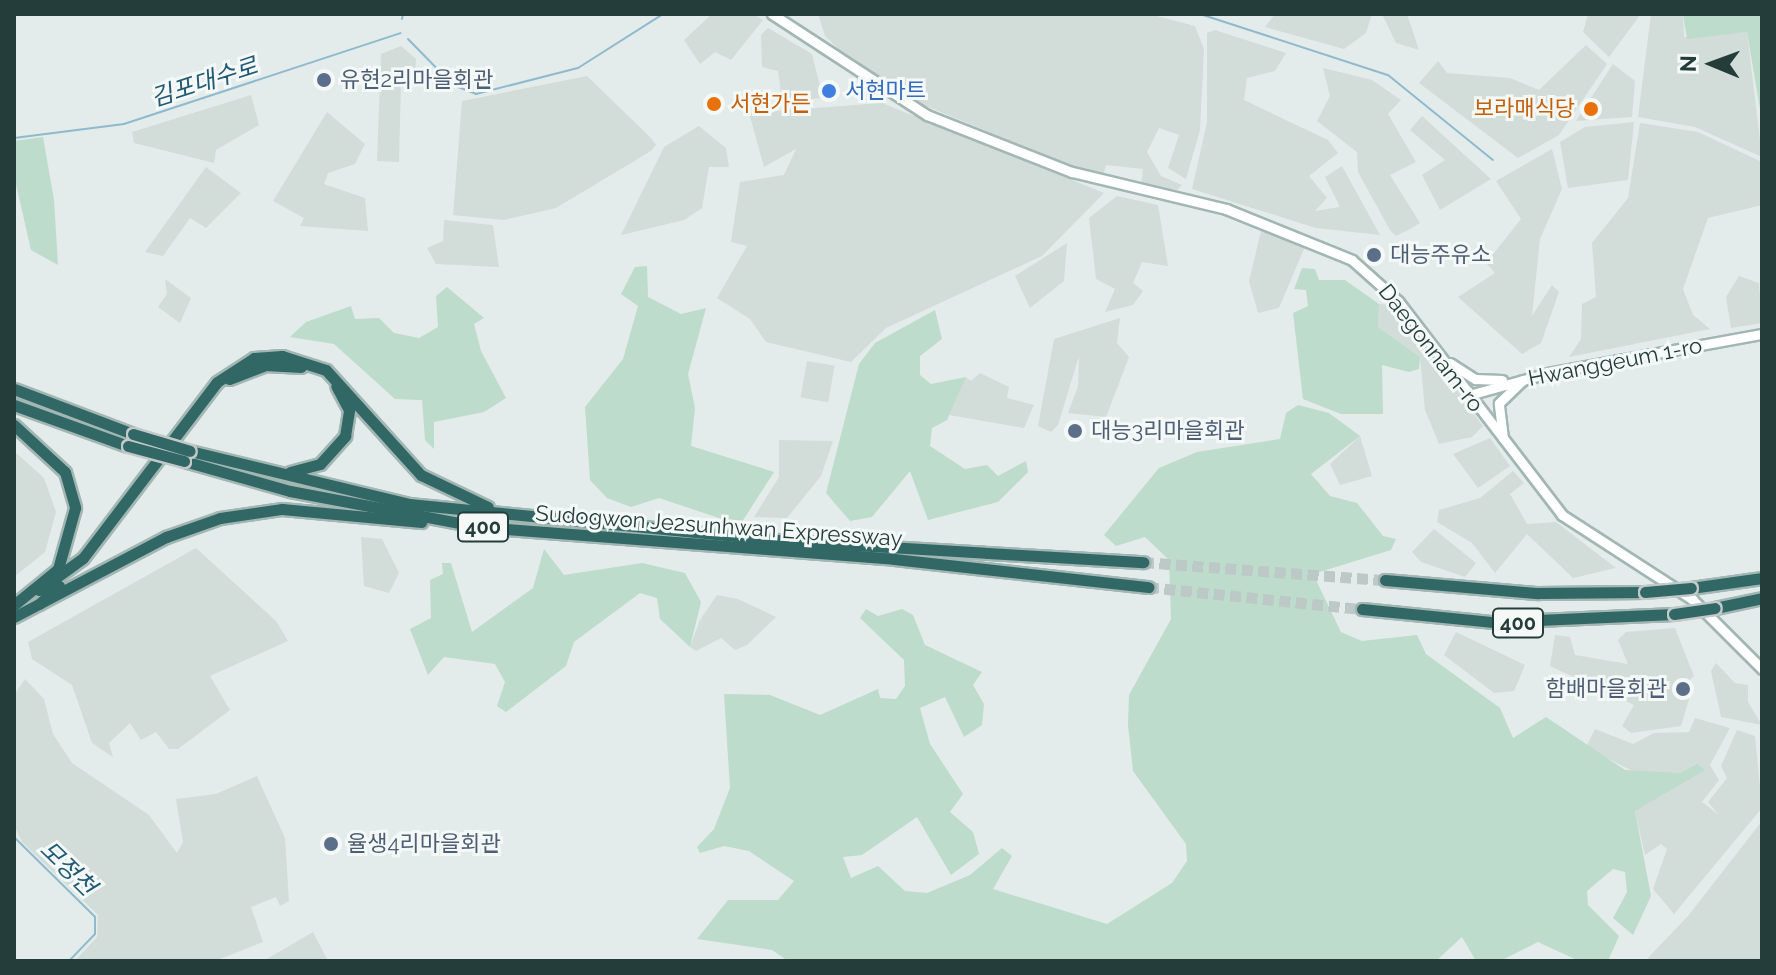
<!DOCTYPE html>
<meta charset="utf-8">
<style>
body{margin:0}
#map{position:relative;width:1776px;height:975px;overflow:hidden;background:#e3ecea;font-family:Raleway,"Noto Sans KR",sans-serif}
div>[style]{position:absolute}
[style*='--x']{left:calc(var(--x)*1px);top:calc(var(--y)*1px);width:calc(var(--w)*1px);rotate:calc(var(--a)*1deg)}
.built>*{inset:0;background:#d2dcd9;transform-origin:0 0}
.green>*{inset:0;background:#bddccb}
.stream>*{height:2px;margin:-1px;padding:0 1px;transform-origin:1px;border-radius:1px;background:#8fbace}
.highway-tunnel>*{height:11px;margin-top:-5.5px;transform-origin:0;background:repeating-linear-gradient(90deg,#bdc9c7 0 11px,transparent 0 16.5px)}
.roads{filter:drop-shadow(2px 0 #a2b7b3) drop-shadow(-2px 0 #a2b7b3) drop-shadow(0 2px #a2b7b3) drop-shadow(0 -2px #a2b7b3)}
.secondary>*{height:9px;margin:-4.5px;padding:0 4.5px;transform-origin:4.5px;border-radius:4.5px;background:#fff}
.highway>*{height:11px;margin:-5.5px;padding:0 5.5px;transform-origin:5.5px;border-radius:5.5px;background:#316765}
.bridges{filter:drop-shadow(2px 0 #c2c9c8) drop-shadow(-2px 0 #c2c9c8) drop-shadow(0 2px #c2c9c8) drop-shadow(0 -2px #c2c9c8)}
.highway-bridge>*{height:11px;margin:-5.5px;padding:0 5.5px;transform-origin:5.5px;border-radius:5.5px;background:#316765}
.dots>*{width:22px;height:22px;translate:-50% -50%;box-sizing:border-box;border:4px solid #f4f9f7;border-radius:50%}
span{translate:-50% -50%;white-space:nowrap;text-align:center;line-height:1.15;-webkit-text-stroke:6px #f4f9f7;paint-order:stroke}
.shield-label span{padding:2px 6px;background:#f4f9f7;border:2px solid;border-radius:6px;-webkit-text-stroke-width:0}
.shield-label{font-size:20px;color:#243d3a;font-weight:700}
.service-label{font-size:22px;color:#4e5e75}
.left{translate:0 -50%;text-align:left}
.right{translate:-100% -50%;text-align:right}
.shop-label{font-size:22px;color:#366cbe}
.food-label{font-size:22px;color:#c56008}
.street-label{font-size:22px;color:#243d3a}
.water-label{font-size:24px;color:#215a76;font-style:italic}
.frame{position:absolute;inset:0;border:16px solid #243d3a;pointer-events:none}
.north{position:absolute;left:1672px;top:24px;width:80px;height:80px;-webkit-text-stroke:6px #f4f9f7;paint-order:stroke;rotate:271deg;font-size:22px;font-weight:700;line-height:32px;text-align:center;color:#243d3a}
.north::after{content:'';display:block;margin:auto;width:28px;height:36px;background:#243d3a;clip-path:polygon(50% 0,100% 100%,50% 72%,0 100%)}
</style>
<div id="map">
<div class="built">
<i style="clip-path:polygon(712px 14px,754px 14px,763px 20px,731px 60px,715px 52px,700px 64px,684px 40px)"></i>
<i style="clip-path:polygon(818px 14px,1149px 14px,1195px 26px,1204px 49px,1200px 130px,1186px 179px,1168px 168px,1179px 135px,1159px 128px,1147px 152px,1161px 176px,1182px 185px,1177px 190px,1141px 184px,1143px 169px,1106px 165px,1103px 176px,1074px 167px,919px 103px,849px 59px,825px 36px)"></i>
<i style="clip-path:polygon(1275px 14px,1372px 14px,1366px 33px,1344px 49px,1265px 27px)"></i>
<i style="clip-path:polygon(1382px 14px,1407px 14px,1419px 50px,1396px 43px)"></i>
<i style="clip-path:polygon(1588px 14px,1641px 14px,1609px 57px,1583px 32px)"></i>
<i style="clip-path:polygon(1651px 14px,1683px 14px,1684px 37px,1747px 32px,1762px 157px,1695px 127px,1638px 117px)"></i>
<i style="clip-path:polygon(768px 28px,812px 54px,823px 98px,782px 101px,778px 71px,762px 67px,761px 35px)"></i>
<i style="clip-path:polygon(1215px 30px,1286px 53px,1275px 71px,1247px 78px,1244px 100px,1328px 140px,1338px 153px,1309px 176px,1327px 198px,1315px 211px,1340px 207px,1325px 177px,1342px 166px,1380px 235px,1316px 228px,1192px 189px,1207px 122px,1207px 33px)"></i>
<i style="clip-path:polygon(1586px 45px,1607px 64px,1559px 135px,1518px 158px,1419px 83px,1438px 61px,1447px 73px,1510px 78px,1539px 90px)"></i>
<i style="clip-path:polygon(401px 46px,416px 59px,415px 78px,401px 78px,399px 162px,377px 161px,381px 54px)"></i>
<i style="clip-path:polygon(1613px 64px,1635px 81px,1632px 117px,1576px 121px)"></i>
<i style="clip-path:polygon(1323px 68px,1372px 80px,1401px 100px,1388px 114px,1416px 162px,1390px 175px,1420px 223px,1410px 229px,1396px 236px,1390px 230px,1358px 172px,1357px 152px,1317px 121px,1330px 96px)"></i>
<i style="clip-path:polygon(587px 76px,650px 137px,656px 145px,651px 151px,556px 208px,504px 220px,453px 215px,462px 101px)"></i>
<i style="clip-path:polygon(251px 95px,259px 125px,216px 150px,214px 163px,134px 143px,132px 132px)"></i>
<i style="clip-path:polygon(882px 103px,1104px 193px,1042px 256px,886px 328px,851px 362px,766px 342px,750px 319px,717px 298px,747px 246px,731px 242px,740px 182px,784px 175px,796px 149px,764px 167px,749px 113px)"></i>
<i style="clip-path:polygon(327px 112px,365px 144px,355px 164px,328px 173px,324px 184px,365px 198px,368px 231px,300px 226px,304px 218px,273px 201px)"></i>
<i style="clip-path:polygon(1422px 116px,1491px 179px,1440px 210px,1422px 175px,1445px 160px,1410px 130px)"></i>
<i style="clip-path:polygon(1634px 122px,1628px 180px,1568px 188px,1560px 142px,1585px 127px)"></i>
<i style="clip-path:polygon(1640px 123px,1698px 132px,1762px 162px,1762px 205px,1708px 218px,1683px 289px,1693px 315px,1710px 329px,1569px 357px,1581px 339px,1582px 304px,1596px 297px,1592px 243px,1628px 198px)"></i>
<i style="clip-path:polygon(699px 126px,726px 148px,729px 167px,709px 167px,702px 208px,684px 220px,621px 235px,664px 147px)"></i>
<i style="clip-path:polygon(1552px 149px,1562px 189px,1540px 239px,1532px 316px,1552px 285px,1559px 292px,1541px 343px,1522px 354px,1458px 297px,1495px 273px,1486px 263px,1521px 219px,1496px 181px)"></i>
<i style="clip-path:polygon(206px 167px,241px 193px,206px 228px,190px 218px,163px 256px,145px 252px)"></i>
<i style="clip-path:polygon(1117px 196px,1158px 205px,1168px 266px,1142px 262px,1133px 283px,1143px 291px,1133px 305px,1105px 312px,1115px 289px,1096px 279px,1089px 218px)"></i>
<i style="clip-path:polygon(444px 220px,493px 225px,499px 267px,436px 264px,427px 248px,443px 241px)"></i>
<i style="clip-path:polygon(1262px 227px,1306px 244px,1279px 308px,1258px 313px,1249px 281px)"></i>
<i style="clip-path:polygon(1067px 243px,1064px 281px,1030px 308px,1015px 276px)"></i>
<i style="clip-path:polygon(1739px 276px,1759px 283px,1762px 323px,1731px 328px,1726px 297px)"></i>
<i style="clip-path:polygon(165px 279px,191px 298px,180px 323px,158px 307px,167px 294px)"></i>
<i style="clip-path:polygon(1379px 304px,1391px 305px,1407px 323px,1483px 426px,1472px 437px,1439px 444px,1425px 410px,1420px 357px,1378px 327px)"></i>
<i style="clip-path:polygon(1120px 318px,1117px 343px,1129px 357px,1106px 417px,1068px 413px,1078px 386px,1079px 356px,1058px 425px,1051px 432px,1038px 426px,1054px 339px)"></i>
<i style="left:807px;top:361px;width:28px;height:37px;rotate:10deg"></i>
<i style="clip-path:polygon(980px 373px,1009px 387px,1007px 398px,1034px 405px,1024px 428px,949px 415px,966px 377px,971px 381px)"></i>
<i style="clip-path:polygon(1360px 436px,1372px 476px,1340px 485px,1330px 464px)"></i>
<i style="clip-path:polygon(1490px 438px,1510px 466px,1478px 488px,1453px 454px)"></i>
<i style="clip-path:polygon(779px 440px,833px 441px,821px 476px,787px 518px,754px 517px,779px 477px)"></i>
<i style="clip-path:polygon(14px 451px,44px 478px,56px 512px,45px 552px,14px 577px)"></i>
<i style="clip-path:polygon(1513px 471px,1524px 483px,1510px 494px,1527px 524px,1556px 522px,1616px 568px,1573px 578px,1527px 534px,1495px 573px,1472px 543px,1437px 522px,1439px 510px,1480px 498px)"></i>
<i style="clip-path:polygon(1434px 529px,1476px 563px,1465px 577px,1421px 562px,1412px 552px)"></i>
<i style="clip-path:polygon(361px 537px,382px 539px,399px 573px,389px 593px,364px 586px)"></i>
<i style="clip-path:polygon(196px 548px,276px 621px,288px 641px,210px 676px,230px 710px,178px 749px,169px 749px,156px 732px,141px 740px,130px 723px,109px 743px,113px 757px,92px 743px,72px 685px,32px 659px,28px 642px)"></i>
<i style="clip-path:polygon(717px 595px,738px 599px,776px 617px,747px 645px,735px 650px,721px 638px,696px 651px,690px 647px,700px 620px)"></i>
<i style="clip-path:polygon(1675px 628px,1694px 676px,1674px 694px,1690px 696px,1681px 726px,1631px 733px,1622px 726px,1634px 705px,1550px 666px,1555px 635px,1570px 637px,1575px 655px,1628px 664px,1618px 640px,1626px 632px)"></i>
<i style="clip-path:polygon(1456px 632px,1525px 665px,1514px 691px,1494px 693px,1444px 655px)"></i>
<i style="clip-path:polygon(1716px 663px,1735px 683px,1748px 685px,1748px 702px,1762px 725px,1721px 717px,1711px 671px)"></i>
<i style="clip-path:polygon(25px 679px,44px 699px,53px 734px,72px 763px,149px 815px,177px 853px,183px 842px,176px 799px,216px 794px,257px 776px,285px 838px,289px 901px,280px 906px,276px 897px,251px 907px,263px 942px,215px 961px,75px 961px,97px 937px,98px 915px,22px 842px,14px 825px,14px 695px)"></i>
<i style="clip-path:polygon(1695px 718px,1730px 728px,1710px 765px,1719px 780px,1702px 802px,1719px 815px,1708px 802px,1727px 778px,1721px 766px,1737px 730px,1755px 736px,1762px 808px,1674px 914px,1653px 889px,1667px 849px,1661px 844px,1645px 855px,1635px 811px,1697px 764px,1680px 773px,1636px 773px,1586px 747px,1595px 729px,1633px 744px,1654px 733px,1689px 732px)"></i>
<i style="clip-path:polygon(1762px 821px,1762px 961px,1645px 961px,1688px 916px)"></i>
<i style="clip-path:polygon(313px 932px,328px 961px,263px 961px)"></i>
</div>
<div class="green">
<i style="clip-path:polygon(1683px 14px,1762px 14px,1762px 121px,1747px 32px,1687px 39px)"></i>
<i style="clip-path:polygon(43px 137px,54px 200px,58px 265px,31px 250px,15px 180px,14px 141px)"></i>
<i style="clip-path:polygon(647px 266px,648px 297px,681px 314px,706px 308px,688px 374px,695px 408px,691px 446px,774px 472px,740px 525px,659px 498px,631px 507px,607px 498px,590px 480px,585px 407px,623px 359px,638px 306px,621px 294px,635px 267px)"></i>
<i style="clip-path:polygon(1302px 268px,1315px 269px,1319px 280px,1345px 280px,1379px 304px,1378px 327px,1420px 357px,1419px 369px,1409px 372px,1382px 365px,1383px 414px,1341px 414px,1303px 399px,1293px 313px,1308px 306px,1306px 290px,1294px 289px)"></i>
<i style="clip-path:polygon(447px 287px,484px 318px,474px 324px,481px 351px,506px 398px,484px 412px,434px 422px,434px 449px,425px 440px,422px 400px,395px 399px,334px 344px,290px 337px,306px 322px,351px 306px,355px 319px,379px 318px,394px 333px,419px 338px,438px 327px,436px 296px)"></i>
<i style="clip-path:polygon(935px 310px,942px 339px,920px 356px,920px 375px,931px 384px,966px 377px,947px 420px,932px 428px,930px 446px,965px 469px,987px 465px,998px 476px,1026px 461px,1028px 472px,998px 502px,928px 520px,910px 471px,872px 517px,850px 521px,826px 493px,859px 364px,875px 343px)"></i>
<i style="clip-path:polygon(1298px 405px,1329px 413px,1360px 436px,1311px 474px,1330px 496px,1357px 503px,1383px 536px,1396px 539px,1391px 550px,1313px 574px,1341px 632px,1362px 641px,1417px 635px,1426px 654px,1500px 708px,1513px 738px,1546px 717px,1625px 770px,1680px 773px,1697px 764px,1705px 770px,1635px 811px,1651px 896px,1633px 935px,1613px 918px,1627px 892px,1625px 872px,1613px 869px,1587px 891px,1588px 905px,1619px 936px,1608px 961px,1579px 961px,1538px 942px,1500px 961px,1476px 961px,1462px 937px,1436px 961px,788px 961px,772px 950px,697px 939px,728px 900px,778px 900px,794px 881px,749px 851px,724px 846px,700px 853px,697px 847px,714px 829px,730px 788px,724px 694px,770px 695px,820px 715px,878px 689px,880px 698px,896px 699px,905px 686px,904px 660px,860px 618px,866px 609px,878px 616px,902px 609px,913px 615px,925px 645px,982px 672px,973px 685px,984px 704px,982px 725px,964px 737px,945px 697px,920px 708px,930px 744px,963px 794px,950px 812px,973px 832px,979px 854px,951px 875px,917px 817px,862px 855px,843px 857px,851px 878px,878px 866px,905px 891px,927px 893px,970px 875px,1002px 848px,1012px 856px,993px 889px,1107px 924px,1172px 883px,1187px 861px,1186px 844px,1133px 771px,1128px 725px,1129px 695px,1171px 619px,1169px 560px,1145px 537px,1116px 546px,1104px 535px,1159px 468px,1197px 452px,1280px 439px,1286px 413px)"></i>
<i style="clip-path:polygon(544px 549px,564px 575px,642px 563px,685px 573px,701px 602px,690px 647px,660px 619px,657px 598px,640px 593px,574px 642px,566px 666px,506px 712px,497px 706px,505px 682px,495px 664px,444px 657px,428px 675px,410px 629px,431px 618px,430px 580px,443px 574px,442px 563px,451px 563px,472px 632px,533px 588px)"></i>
</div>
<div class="stream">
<i style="--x:1203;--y:15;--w:194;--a:18"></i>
<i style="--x:1388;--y:75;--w:135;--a:39"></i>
<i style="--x:402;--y:19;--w:5;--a:-79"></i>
<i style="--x:408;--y:39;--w:64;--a:45.6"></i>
<i style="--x:453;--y:85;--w:25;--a:21"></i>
<i style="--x:476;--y:94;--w:105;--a:-14.3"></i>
<i style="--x:578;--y:68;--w:101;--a:-32.4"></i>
<i style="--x:14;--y:138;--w:111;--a:-7.3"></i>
<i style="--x:124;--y:124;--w:291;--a:-18.2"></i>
<i style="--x:14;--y:837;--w:114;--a:44.6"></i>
<i style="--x:95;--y:917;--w:17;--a:90"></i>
<i style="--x:95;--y:934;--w:37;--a:134"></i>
</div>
<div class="highway-tunnel">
<i style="--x:1143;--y:562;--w:243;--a:4.3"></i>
<i style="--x:1148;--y:587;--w:215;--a:5.9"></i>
</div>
<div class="roads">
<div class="secondary">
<i style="--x:772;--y:14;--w:185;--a:33.1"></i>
<i style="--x:927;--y:115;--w:156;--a:21.5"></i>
<i style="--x:1072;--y:172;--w:158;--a:13.5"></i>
<i style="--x:1226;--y:209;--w:136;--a:22"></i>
<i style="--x:1352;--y:260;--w:62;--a:41.7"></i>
<i style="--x:1398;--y:301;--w:270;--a:52.5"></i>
<i style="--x:1562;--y:515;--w:155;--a:32.9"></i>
<i style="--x:1692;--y:599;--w:99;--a:45"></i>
<i style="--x:1450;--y:363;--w:30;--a:33"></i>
<i style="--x:1475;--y:379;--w:27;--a:2"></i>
<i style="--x:1469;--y:395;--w:86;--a:-15.5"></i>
<i style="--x:1552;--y:372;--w:213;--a:-10.3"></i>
<i style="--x:1503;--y:438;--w:35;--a:-97"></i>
<i style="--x:1499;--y:403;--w:33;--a:-44"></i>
</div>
<div class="highway">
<i style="--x:229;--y:379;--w:39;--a:-21"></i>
<i style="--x:265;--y:365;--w:36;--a:3"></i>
<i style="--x:14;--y:389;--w:127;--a:20.7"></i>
<i style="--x:14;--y:405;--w:121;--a:19.8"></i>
<i style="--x:14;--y:425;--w:69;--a:42.7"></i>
<i style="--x:65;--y:472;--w:37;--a:74"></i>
<i style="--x:75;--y:508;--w:63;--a:105.6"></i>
<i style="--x:58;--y:569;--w:57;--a:140.7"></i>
<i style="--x:190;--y:451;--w:225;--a:13.6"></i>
<i style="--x:409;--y:504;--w:380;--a:5.6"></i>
<i style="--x:787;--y:541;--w:357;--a:3.4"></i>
<i style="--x:184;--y:461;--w:110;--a:15.8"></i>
<i style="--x:290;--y:491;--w:193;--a:10.7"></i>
<i style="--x:480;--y:527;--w:415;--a:4.4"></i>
<i style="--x:894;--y:559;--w:256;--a:6.3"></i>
<i style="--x:290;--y:472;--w:31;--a:-15"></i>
<i style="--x:320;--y:464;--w:38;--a:-48"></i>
<i style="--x:345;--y:436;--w:26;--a:-81"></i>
<i style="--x:349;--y:410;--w:27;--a:-118"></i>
<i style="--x:1385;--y:580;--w:154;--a:4.9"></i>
<i style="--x:1538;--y:593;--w:107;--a:-0.5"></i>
<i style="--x:1691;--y:588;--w:72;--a:-8"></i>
<i style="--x:39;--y:590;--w:54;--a:-36"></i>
<i style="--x:83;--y:558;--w:221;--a:-52.7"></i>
<i style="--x:217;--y:382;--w:44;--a:-33"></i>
<i style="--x:254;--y:358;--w:28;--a:-4"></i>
<i style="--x:282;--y:356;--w:46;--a:17.7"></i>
<i style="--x:326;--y:370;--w:142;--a:47.9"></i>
<i style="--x:421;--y:475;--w:74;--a:25.5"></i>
<i style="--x:39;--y:604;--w:27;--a:-42"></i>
<i style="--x:1715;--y:608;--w:48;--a:-12"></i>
<i style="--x:1362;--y:609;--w:132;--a:5.7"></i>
<i style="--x:1493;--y:622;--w:181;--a:-2.5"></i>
<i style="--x:14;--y:617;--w:172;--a:-27.8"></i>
<i style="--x:166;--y:537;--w:57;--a:-19.4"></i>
<i style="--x:220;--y:518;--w:63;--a:-8.3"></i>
<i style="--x:282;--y:509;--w:140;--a:5.3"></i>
</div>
</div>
<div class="bridges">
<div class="highway-bridge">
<i style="--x:133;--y:434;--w:59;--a:16.6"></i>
<i style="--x:128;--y:446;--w:58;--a:15"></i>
<i style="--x:1645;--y:592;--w:46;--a:-5"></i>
<i style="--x:1674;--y:614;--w:41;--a:-8.3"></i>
</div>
</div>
<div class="dots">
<i style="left:324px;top:80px;background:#5c6f8a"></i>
<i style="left:829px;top:91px;background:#3f7fe0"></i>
<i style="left:714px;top:104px;background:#e8710a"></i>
<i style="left:1591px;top:109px;background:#e8710a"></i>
<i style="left:1374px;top:255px;background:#5c6f8a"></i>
<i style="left:1075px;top:431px;background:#5c6f8a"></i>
<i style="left:1683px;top:689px;background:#5c6f8a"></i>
<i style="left:331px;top:844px;background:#5c6f8a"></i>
</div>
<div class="shield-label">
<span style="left:483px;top:527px">400</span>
<span style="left:1518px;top:623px">400</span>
</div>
<div class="service-label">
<span class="left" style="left:340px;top:80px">유현2리마을회관</span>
<span class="left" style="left:1390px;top:255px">대능주유소</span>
<span class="left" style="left:1091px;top:431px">대능3리마을회관</span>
<span class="right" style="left:1667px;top:689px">함배마을회관</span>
<span class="left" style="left:347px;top:844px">율생4리마을회관</span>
</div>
<div class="shop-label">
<span class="left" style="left:845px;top:91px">서현마트</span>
</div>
<div class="food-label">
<span class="left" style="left:730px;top:104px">서현가든</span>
<span class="right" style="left:1575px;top:109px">보라매식당</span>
</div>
<div class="street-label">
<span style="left:1431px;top:348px;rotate:52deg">Daegonnam-ro</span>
<span style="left:1615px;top:362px;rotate:-11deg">Hwanggeum 1-ro</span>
<span style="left:719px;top:526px;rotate:4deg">Sudogwon Je2sunhwan Expressway</span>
</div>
<div class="water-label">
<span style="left:204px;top:82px;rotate:-18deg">김포대수로</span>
<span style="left:68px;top:868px;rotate:44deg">모정천</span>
</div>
<div class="frame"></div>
<div class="north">N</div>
</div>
